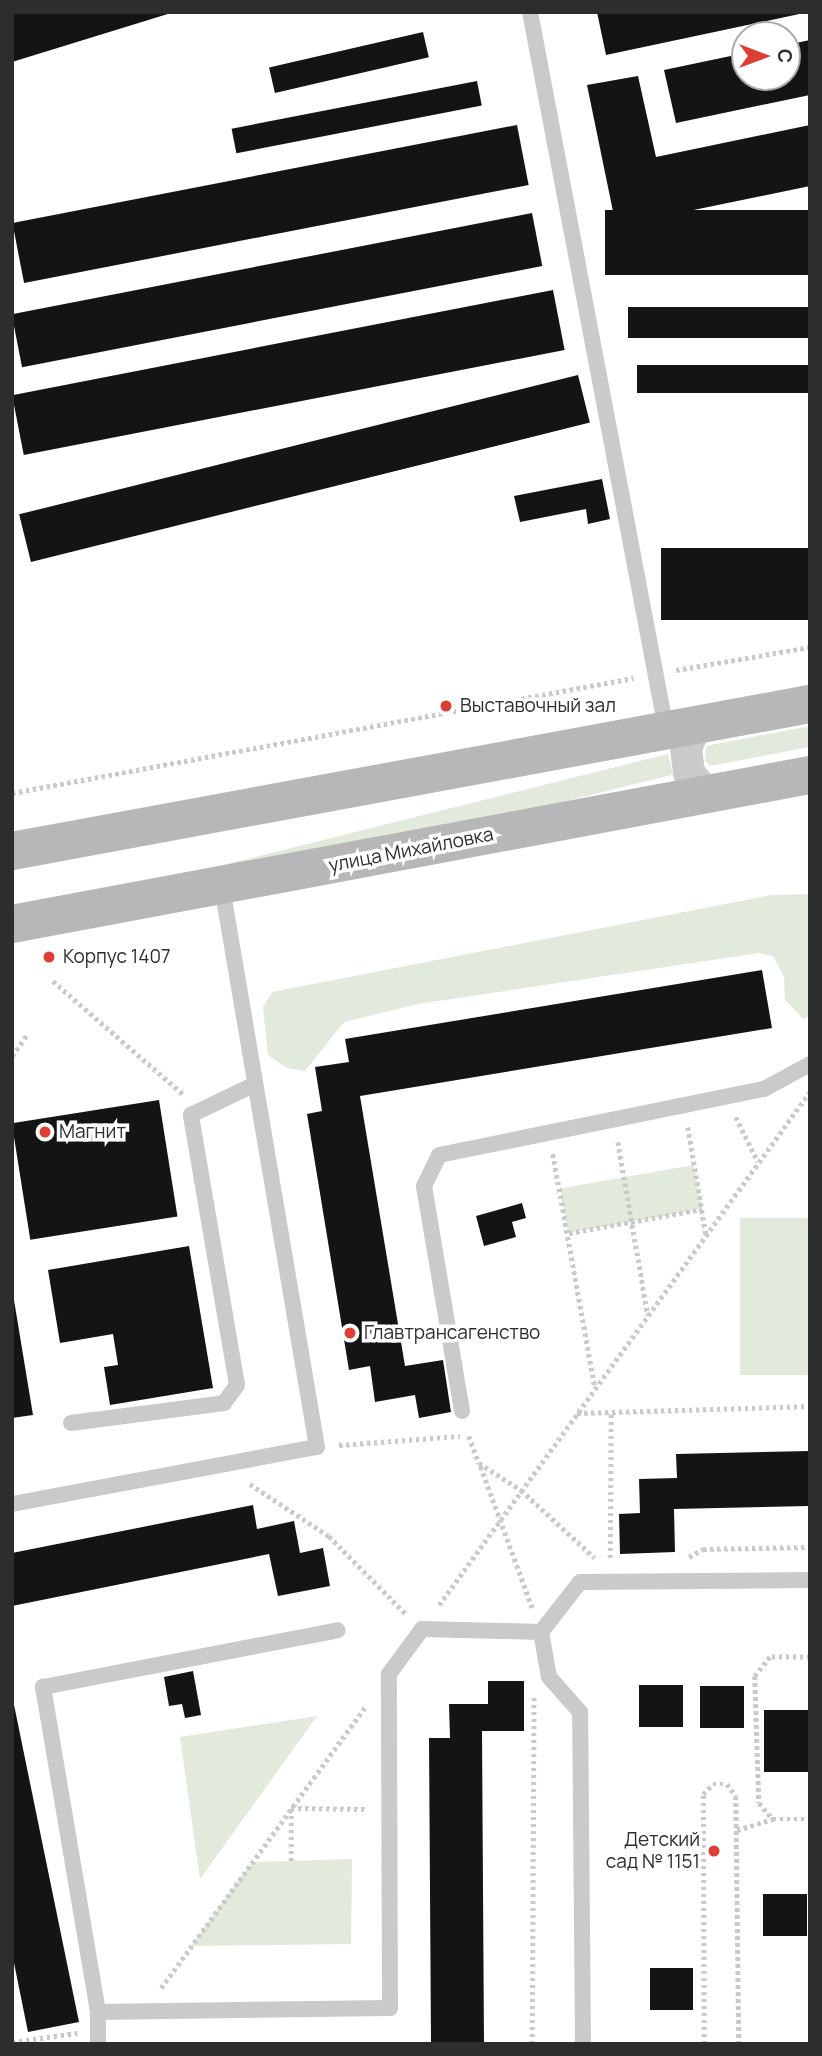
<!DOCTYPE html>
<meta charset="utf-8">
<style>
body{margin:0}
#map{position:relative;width:822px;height:2056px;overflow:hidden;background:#fff;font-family:Manrope,sans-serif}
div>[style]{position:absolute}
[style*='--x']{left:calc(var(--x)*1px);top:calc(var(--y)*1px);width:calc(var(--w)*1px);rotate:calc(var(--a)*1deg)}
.green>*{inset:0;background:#e1eadb;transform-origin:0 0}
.building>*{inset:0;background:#141414;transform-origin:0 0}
.path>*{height:4.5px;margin-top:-2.25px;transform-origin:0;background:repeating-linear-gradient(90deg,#cacaca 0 3.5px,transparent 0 7px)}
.lane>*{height:16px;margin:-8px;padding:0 8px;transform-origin:8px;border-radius:8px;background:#cacaca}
.street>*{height:32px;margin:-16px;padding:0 16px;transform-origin:16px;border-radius:16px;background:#cacaca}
.secondary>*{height:38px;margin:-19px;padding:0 19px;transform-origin:19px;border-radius:19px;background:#b7b7b7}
.dots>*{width:19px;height:19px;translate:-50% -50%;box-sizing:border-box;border:4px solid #fff;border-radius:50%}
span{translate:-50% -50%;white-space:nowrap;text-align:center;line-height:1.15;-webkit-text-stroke:7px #fff;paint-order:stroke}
.poi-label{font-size:19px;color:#2d2d2d}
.left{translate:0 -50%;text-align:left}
.right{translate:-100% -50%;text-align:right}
.street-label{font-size:19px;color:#2d2d2d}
.frame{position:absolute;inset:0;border:14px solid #2d2d2d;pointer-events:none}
.north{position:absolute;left:731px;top:21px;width:70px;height:70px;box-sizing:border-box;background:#fff;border:2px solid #ababab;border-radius:50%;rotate:90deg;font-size:19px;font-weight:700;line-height:28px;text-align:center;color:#2d2d2d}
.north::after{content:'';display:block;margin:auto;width:24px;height:32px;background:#de3f35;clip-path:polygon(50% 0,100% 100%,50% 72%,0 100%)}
</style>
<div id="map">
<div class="green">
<i style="clip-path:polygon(810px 726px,810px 747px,710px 766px,705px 761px,706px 746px)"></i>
<i style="left:668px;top:754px;width:21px;height:667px;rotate:76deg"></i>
<i style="clip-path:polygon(810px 894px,810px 1016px,803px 1019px,785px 1000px,784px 977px,773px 956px,759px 953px,418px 1004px,344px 1022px,305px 1071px,287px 1068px,268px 1055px,263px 1007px,272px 992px,772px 895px)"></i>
<i style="left:694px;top:1165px;width:45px;height:136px;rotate:80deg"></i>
<i style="left:740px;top:1218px;width:70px;height:157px"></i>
<i style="clip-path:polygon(317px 1716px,200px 1879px,180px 1737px)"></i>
<i style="clip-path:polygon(352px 1859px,351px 1944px,191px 1946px,252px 1862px)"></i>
</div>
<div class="building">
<i style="clip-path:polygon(12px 12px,171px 12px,171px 13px,12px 62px)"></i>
<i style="clip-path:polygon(597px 12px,804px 12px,804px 13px,606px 55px)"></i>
<i style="left:423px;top:32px;width:26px;height:158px;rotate:77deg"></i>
<i style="clip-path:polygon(810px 40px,810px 95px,676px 123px,664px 70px,745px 53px,745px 77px,787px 77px,787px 45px)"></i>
<i style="clip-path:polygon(638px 76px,656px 157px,810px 125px,810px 186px,616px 226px,587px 85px)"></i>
<i style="left:477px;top:81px;width:25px;height:250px;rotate:79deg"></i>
<i style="left:517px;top:125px;width:61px;height:514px;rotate:79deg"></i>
<i style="left:810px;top:210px;width:65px;height:205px;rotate:90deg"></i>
<i style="left:532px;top:213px;width:54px;height:530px;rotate:79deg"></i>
<i style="left:553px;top:290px;width:61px;height:551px;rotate:79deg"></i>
<i style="left:810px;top:307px;width:31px;height:182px;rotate:90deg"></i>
<i style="left:810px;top:365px;width:28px;height:173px;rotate:90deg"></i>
<i style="left:578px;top:375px;width:49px;height:576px;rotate:76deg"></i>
<i style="clip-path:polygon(602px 479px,610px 519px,588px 524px,586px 509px,520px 522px,514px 496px)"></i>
<i style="left:810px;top:548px;width:72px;height:149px;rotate:90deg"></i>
<i style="clip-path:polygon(762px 970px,772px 1028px,360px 1096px,405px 1366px,443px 1360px,451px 1412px,419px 1418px,415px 1395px,375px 1402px,370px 1366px,349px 1370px,307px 1114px,322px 1111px,315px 1067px,349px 1062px,345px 1039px)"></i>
<i style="left:159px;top:1100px;width:118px;height:149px;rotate:81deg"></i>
<i style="clip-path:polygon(522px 1203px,526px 1218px,512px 1222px,516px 1237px,484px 1246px,476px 1216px)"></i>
<i style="clip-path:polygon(189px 1246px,213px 1388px,110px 1405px,104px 1367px,118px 1365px,113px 1334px,60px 1343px,48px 1270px)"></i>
<i style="clip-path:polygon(12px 1288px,33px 1415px,12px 1418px)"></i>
<i style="clip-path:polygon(810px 1451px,810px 1506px,674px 1509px,675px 1552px,620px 1554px,619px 1514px,640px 1513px,639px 1479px,677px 1478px,676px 1454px)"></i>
<i style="clip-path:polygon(253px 1505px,257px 1529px,294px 1521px,300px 1553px,323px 1548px,330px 1586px,278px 1596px,269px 1554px,12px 1606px,12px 1553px)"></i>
<i style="clip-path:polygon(193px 1671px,201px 1715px,185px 1718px,182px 1704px,169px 1706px,164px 1677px)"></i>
<i style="clip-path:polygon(488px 1681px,524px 1681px,524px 1731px,482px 1731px,484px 2044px,431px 2044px,429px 1738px,450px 1738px,449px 1704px,488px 1704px)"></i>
<i style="left:639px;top:1685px;width:44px;height:42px"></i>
<i style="left:700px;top:1686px;width:44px;height:42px"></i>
<i style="clip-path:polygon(12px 1695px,79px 2022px,28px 2032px,12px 1953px)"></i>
<i style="left:764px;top:1710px;width:46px;height:62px"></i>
<i style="left:763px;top:1894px;width:44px;height:42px"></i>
<i style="left:650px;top:1968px;width:43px;height:42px"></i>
</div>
<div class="path">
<i style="--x:676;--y:670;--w:136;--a:-9.7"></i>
<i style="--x:12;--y:793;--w:632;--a:-10.49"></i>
<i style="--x:53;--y:981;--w:174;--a:41"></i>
<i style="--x:12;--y:1056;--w:28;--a:-55"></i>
<i style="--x:736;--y:1117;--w:50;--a:63.9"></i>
<i style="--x:688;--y:1127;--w:109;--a:80.5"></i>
<i style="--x:618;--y:1142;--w:176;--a:80.2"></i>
<i style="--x:553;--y:1154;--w:237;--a:79.8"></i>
<i style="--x:569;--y:1233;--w:135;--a:-10.2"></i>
<i style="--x:577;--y:1413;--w:233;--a:-1.7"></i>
<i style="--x:469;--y:1436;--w:29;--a:70"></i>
<i style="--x:339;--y:1445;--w:121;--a:-4.3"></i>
<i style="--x:250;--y:1484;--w:95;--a:33.4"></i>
<i style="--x:329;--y:1536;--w:110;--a:45.4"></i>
<i style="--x:689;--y:1557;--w:16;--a:-30"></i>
<i style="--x:703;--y:1549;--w:107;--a:-1.1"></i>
<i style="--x:610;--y:1558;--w:146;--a:-89.6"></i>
<i style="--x:439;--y:1605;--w:632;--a:-54.15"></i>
<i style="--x:532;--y:1608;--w:154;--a:-110.1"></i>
<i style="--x:479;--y:1463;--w:50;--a:32.7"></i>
<i style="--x:521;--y:1490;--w:100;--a:42.6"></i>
<i style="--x:810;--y:1657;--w:40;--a:180"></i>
<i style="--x:770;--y:1657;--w:24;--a:128"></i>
<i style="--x:755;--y:1676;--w:127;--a:88.2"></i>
<i style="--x:759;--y:1803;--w:21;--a:49"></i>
<i style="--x:773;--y:1819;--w:37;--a:0"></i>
<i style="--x:737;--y:1830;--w:38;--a:-17"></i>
<i style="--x:291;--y:1861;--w:53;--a:-90"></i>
<i style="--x:291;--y:1808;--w:77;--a:0.7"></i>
<i style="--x:161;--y:1988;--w:349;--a:-54"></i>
<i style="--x:12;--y:2042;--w:66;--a:-7.9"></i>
<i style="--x:532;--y:2044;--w:349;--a:-89.7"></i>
<i style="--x:704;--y:2044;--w:250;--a:-90.2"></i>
<i style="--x:703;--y:1794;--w:14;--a:-45"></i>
<i style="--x:713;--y:1784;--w:14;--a:0"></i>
<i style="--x:727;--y:1784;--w:15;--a:53"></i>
<i style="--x:736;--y:1796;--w:248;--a:89.3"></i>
</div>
<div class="lane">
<i style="--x:530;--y:12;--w:730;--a:79.26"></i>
<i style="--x:462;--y:1411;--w:228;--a:-99.6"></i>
<i style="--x:424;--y:1186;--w:34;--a:-64"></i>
<i style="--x:439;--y:1155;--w:332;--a:-11.5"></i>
<i style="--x:764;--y:1089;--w:52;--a:-28.5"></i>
<i style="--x:71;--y:1423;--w:154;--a:-7.4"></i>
<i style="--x:224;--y:1403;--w:22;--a:-54"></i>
<i style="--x:237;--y:1385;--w:274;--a:-99.7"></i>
<i style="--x:191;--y:1115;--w:71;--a:-25.8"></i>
<i style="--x:12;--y:1504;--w:310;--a:-10.6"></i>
<i style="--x:317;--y:1447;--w:568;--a:-99.63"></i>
<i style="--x:98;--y:2012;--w:292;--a:-0.8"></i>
<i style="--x:390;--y:2008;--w:334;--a:-90.2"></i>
<i style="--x:389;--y:1674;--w:56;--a:-53.7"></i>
<i style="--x:422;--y:1629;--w:119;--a:1.4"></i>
<i style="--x:98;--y:2044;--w:32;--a:-90"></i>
<i style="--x:98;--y:2012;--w:330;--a:-99.6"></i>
<i style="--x:43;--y:1687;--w:300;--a:-10.9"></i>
<i style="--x:583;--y:2044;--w:332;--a:-90.5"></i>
<i style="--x:580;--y:1712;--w:47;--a:-131.5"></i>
<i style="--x:549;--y:1677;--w:46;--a:-100.1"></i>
<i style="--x:541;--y:1632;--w:63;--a:-52"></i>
<i style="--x:580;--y:1582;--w:230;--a:-0.5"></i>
</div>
<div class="street">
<i style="--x:696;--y:725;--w:25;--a:113"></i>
<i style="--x:686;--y:748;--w:25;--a:83"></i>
<i style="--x:689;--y:773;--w:26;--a:50"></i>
</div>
<div class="secondary">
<i style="--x:12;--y:851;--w:811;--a:-10.44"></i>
<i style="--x:12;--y:924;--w:812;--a:-10.58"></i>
</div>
<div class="dots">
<i style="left:446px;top:706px;background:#de3f35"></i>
<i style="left:49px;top:957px;background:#de3f35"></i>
<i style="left:45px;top:1132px;background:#de3f35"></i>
<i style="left:350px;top:1333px;background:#de3f35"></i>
<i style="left:714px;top:1851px;background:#de3f35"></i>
</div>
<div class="poi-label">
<span class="left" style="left:460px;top:706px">Выставочный зал</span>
<span class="left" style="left:63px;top:957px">Корпус 1407</span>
<span class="left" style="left:59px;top:1132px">Магнит</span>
<span class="left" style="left:364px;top:1333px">Главтрансагенство</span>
<span class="right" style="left:700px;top:1851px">Детский<br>сад № 1151</span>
</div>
<div class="street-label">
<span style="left:411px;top:850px;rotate:-11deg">улица Михайловка</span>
</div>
<div class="frame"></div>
<div class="north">С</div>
</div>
